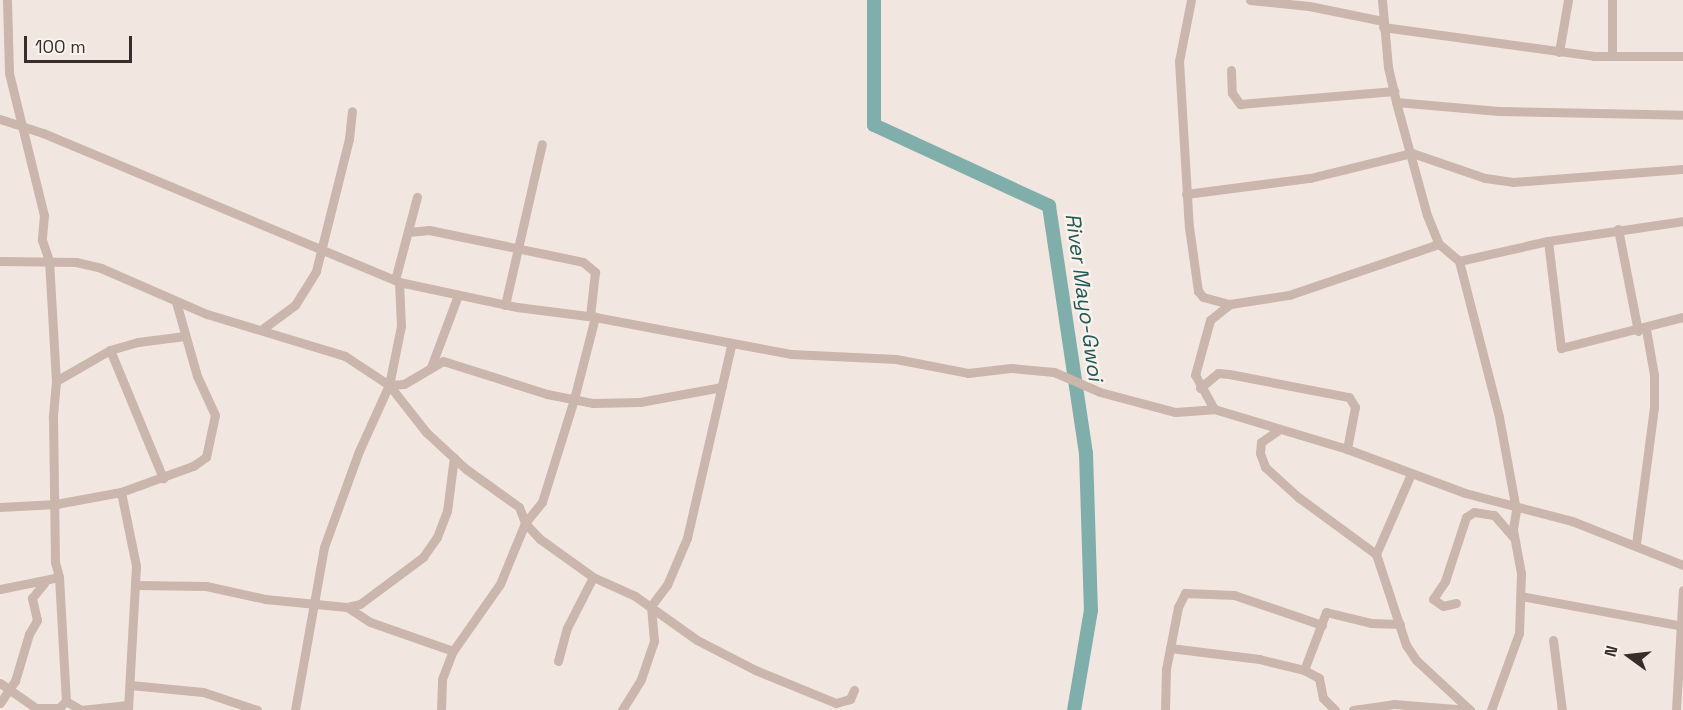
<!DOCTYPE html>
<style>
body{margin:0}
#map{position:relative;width:1683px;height:710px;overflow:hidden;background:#f2e7e0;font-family:"Space Grotesk",sans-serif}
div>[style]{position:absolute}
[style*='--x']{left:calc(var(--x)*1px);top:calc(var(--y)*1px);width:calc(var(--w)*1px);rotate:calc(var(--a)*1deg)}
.river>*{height:14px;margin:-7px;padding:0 7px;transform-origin:7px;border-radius:7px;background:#80aeaa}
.minor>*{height:9px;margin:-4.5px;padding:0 4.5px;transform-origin:4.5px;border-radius:4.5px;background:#cab6ac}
span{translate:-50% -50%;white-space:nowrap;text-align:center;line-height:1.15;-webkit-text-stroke:4.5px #faf2ec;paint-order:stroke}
.water-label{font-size:21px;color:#215955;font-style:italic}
.north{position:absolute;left:1599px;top:626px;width:60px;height:60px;-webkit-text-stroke:4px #faf2ec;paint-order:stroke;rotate:285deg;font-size:16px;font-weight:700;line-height:24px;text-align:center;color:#392d2a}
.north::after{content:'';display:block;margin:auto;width:21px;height:27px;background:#392d2a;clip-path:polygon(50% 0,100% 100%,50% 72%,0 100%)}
.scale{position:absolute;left:24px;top:36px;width:108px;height:27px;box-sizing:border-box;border:3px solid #392d2a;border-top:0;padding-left:8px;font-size:18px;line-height:21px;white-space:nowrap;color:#392d2a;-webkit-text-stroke:4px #faf2ec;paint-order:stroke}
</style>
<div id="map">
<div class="river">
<i style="--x:874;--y:0;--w:125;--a:90"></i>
<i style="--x:874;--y:125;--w:193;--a:24.8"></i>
<i style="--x:1049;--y:206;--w:250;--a:81.5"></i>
<i style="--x:1086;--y:453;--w:157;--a:88.2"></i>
<i style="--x:1091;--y:610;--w:101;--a:99.6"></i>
</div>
<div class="minor">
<i style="--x:7;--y:0;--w:73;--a:88.4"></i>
<i style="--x:9;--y:73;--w:146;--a:76.2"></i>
<i style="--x:44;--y:215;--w:25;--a:95"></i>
<i style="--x:42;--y:240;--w:21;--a:71"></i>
<i style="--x:49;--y:260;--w:121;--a:86.7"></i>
<i style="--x:56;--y:381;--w:37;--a:95"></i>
<i style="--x:53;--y:418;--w:144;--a:89.2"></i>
<i style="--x:55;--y:562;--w:16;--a:75"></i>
<i style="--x:59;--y:577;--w:124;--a:86.8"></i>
<i style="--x:66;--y:701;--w:17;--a:31"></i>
<i style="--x:81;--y:710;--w:47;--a:-6.1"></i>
<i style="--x:1191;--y:0;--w:62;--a:101.1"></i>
<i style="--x:1179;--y:61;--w:166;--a:86.6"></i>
<i style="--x:1189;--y:227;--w:65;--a:82"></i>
<i style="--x:1198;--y:291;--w:8;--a:50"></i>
<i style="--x:1203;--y:297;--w:28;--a:15"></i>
<i style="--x:1230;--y:304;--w:60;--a:-8.7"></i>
<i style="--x:1289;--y:295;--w:158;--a:-18.8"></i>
<i style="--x:1250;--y:0;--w:59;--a:5.8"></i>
<i style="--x:1309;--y:6;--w:76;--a:11.5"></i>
<i style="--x:1382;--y:0;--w:67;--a:84.9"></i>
<i style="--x:1388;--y:67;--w:36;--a:77"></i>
<i style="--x:1396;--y:102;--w:117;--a:74.7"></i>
<i style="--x:1427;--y:215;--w:31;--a:68"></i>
<i style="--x:1439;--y:244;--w:26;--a:40"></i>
<i style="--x:1459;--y:261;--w:161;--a:75.6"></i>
<i style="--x:1499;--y:417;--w:95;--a:79.6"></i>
<i style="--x:1516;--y:510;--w:20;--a:99"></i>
<i style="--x:1513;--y:530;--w:44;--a:79.5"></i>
<i style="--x:1521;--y:573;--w:60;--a:91.9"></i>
<i style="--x:1519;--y:633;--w:82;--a:110"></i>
<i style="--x:1612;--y:0;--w:56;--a:90"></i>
<i style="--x:1383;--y:27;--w:213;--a:7.8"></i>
<i style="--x:1594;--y:56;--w:89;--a:0"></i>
<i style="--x:1559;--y:52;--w:53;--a:-80.2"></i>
<i style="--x:1231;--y:70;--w:23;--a:88"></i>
<i style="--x:1232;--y:93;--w:14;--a:54"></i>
<i style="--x:1240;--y:104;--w:155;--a:-4.8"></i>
<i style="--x:1396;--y:102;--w:103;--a:5"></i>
<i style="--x:1499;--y:111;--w:184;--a:1.2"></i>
<i style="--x:0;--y:119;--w:45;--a:18"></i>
<i style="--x:43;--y:133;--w:386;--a:22.7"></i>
<i style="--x:399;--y:282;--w:121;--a:12"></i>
<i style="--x:517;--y:307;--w:79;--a:7.3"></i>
<i style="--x:595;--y:317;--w:199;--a:10.7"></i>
<i style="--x:791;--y:354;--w:105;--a:2.7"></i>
<i style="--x:896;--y:359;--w:73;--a:11"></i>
<i style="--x:968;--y:373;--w:43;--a:-6.6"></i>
<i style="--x:1011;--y:368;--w:43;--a:5.3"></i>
<i style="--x:1054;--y:372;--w:50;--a:23.5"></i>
<i style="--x:1100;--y:392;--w:78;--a:14.9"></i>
<i style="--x:1175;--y:412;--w:39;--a:-4"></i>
<i style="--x:1214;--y:409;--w:139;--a:16.7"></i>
<i style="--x:1347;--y:449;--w:126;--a:20.4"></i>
<i style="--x:1465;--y:493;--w:111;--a:14.7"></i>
<i style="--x:1572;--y:521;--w:119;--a:21.6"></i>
<i style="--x:1186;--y:194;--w:125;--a:-7.4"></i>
<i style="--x:1310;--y:178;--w:105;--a:-13.8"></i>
<i style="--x:1412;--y:153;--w:77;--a:18.9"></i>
<i style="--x:1485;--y:178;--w:28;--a:8"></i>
<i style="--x:1513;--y:182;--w:170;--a:-4.4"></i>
<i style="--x:1618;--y:229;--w:104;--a:78.9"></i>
<i style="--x:409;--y:232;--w:20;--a:-6"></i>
<i style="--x:429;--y:230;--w:157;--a:11.7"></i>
<i style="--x:583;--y:262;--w:16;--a:40"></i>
<i style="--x:595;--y:272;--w:44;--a:96.5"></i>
<i style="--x:1548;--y:241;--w:108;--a:83.1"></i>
<i style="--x:1561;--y:348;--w:126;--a:-14.3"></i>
<i style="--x:0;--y:261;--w:76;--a:0.8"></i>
<i style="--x:76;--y:262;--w:26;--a:13"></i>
<i style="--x:101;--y:268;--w:116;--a:23.5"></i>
<i style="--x:207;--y:314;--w:144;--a:16.9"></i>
<i style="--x:345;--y:356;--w:53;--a:33.4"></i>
<i style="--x:389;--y:385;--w:60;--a:51.8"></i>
<i style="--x:426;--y:432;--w:54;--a:42.8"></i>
<i style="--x:466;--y:469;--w:65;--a:35.6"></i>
<i style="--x:519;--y:507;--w:17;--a:69"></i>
<i style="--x:525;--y:523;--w:22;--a:47"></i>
<i style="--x:540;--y:539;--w:65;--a:35.6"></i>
<i style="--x:593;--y:577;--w:46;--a:24.3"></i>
<i style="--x:635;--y:596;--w:76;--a:35.4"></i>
<i style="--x:697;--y:640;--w:65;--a:27.3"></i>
<i style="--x:755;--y:670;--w:87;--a:22.2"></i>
<i style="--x:836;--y:703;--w:15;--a:-16"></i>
<i style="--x:850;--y:699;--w:10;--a:-66"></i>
<i style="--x:1459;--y:261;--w:91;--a:-12.7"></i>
<i style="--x:1548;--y:241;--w:136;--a:-8.4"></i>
<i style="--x:395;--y:280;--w:86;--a:-75.2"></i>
<i style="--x:505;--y:305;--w:165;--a:-77.1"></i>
<i style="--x:261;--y:330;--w:42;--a:-36.3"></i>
<i style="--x:295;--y:305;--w:40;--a:-58"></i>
<i style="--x:316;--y:271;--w:136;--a:-76"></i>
<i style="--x:349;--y:139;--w:28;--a:-84"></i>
<i style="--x:110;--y:350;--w:139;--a:67.5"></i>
<i style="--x:431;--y:367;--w:77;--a:-69.4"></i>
<i style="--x:56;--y:381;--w:62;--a:-29.9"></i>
<i style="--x:110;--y:350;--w:29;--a:-16"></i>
<i style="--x:138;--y:342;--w:47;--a:-7.3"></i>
<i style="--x:389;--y:385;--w:15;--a:-4"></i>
<i style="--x:404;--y:384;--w:45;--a:-30.5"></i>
<i style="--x:443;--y:361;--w:109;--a:17.6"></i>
<i style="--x:547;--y:394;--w:47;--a:11.1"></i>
<i style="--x:593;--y:403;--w:47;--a:-1.2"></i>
<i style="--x:640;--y:402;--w:83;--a:-10.4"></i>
<i style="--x:1200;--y:388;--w:23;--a:-40"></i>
<i style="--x:1218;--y:373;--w:11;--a:5"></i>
<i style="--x:1229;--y:374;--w:122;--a:10.9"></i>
<i style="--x:1349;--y:397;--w:12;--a:59"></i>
<i style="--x:1355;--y:407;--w:43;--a:100.8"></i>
<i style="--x:1214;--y:409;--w:39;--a:-119"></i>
<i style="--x:1195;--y:375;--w:57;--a:-74.7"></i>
<i style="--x:1210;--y:320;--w:26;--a:-39"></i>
<i style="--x:1277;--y:431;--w:19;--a:145"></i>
<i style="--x:1261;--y:442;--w:11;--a:95"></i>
<i style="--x:1260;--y:453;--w:15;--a:70"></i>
<i style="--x:1265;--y:467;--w:45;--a:42.3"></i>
<i style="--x:1298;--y:497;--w:97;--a:36.2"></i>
<i style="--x:1376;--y:554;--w:96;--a:71.8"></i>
<i style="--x:1406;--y:645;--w:18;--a:56"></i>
<i style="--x:1416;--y:660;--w:74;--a:42.8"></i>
<i style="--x:121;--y:492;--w:76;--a:78.5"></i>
<i style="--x:136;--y:566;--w:144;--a:93.2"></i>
<i style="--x:0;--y:507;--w:56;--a:-3.1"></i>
<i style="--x:56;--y:504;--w:66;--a:-10.5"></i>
<i style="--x:121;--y:492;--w:77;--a:-19.9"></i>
<i style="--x:193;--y:466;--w:16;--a:-35"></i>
<i style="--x:206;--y:457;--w:43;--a:-77.9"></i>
<i style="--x:215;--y:415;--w:43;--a:-114.8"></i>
<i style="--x:197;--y:376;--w:77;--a:-105.8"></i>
<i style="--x:1636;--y:544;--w:138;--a:-82.5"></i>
<i style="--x:1654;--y:407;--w:32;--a:-90"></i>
<i style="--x:1654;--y:375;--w:47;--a:-99.9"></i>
<i style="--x:1376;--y:554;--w:87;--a:-66.4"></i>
<i style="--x:136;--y:585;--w:70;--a:0.8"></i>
<i style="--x:206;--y:586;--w:60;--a:12.4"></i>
<i style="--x:265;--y:599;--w:82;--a:5.6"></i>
<i style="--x:347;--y:607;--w:13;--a:-13"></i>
<i style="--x:360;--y:604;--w:79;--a:-36.7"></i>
<i style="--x:423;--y:557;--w:24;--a:-55"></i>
<i style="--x:437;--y:537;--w:28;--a:-69"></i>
<i style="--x:447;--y:511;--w:54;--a:-82.6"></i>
<i style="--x:0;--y:589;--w:60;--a:-11.5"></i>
<i style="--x:1521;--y:596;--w:160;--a:10.5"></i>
<i style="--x:1456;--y:603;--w:13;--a:167"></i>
<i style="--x:1443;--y:606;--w:12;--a:-145"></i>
<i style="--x:1433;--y:599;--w:22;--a:-56"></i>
<i style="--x:1445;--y:581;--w:67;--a:-71.8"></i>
<i style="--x:1466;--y:517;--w:9;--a:-32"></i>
<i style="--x:1474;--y:512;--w:20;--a:9"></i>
<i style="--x:1494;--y:515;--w:29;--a:49"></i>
<i style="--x:651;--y:606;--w:26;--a:-53"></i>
<i style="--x:667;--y:585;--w:51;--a:-66.9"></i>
<i style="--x:687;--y:538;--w:197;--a:-77.1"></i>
<i style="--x:347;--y:607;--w:27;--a:33"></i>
<i style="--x:370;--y:622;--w:88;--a:19.3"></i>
<i style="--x:1553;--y:640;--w:71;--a:82.7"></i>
<i style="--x:1170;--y:648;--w:90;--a:7"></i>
<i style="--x:1259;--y:659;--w:46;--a:13.7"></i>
<i style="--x:1304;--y:670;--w:17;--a:28"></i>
<i style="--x:1319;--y:678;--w:20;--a:79"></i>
<i style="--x:1323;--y:698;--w:17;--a:45"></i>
<i style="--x:558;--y:661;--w:34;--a:-75"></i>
<i style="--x:567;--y:628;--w:57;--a:-63"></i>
<i style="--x:1304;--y:670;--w:62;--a:-69.2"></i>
<i style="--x:1326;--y:612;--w:46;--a:13.7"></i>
<i style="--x:1371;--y:623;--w:29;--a:2"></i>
<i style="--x:0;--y:683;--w:44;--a:34.8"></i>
<i style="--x:36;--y:708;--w:23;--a:0"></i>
<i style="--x:59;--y:708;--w:10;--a:-45"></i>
<i style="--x:130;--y:685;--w:73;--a:5.5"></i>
<i style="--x:203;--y:692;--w:57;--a:18.4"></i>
<i style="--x:0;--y:703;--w:27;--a:-56"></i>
<i style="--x:15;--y:681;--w:49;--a:-73.4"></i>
<i style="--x:29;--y:634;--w:16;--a:-60"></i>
<i style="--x:37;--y:620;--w:23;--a:-103"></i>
<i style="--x:32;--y:598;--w:19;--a:-51"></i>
<i style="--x:295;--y:710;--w:166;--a:-79.9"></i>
<i style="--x:324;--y:547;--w:102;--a:-70"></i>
<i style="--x:359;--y:451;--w:72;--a:-65.6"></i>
<i style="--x:389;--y:385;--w:60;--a:-78.5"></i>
<i style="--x:401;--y:326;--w:44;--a:-92.6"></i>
<i style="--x:441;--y:710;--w:31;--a:-88"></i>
<i style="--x:442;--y:679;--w:30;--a:-69"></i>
<i style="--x:453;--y:651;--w:82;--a:-55"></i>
<i style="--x:500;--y:584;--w:66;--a:-67.7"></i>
<i style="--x:525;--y:523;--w:27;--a:-51"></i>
<i style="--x:542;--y:502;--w:108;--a:-72.7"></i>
<i style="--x:574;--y:399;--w:85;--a:-75.6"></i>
<i style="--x:622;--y:710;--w:36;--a:-58"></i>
<i style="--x:641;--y:679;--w:40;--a:-71.1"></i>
<i style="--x:654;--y:641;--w:35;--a:-95"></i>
<i style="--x:1165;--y:710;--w:41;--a:-88.6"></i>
<i style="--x:1166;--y:669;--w:63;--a:-79"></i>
<i style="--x:1178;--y:607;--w:16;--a:-63"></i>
<i style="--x:1185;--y:593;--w:49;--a:2.3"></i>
<i style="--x:1234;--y:595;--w:93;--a:18.8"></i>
<i style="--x:1353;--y:710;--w:41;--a:-8.3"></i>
<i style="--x:1394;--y:704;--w:74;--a:4.6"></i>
<i style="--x:1676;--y:710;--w:120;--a:-86.7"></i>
</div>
<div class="water-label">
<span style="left:1084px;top:297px;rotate:82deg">River Mayo-Gwoi</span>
</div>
<div class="north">N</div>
<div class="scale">100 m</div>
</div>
